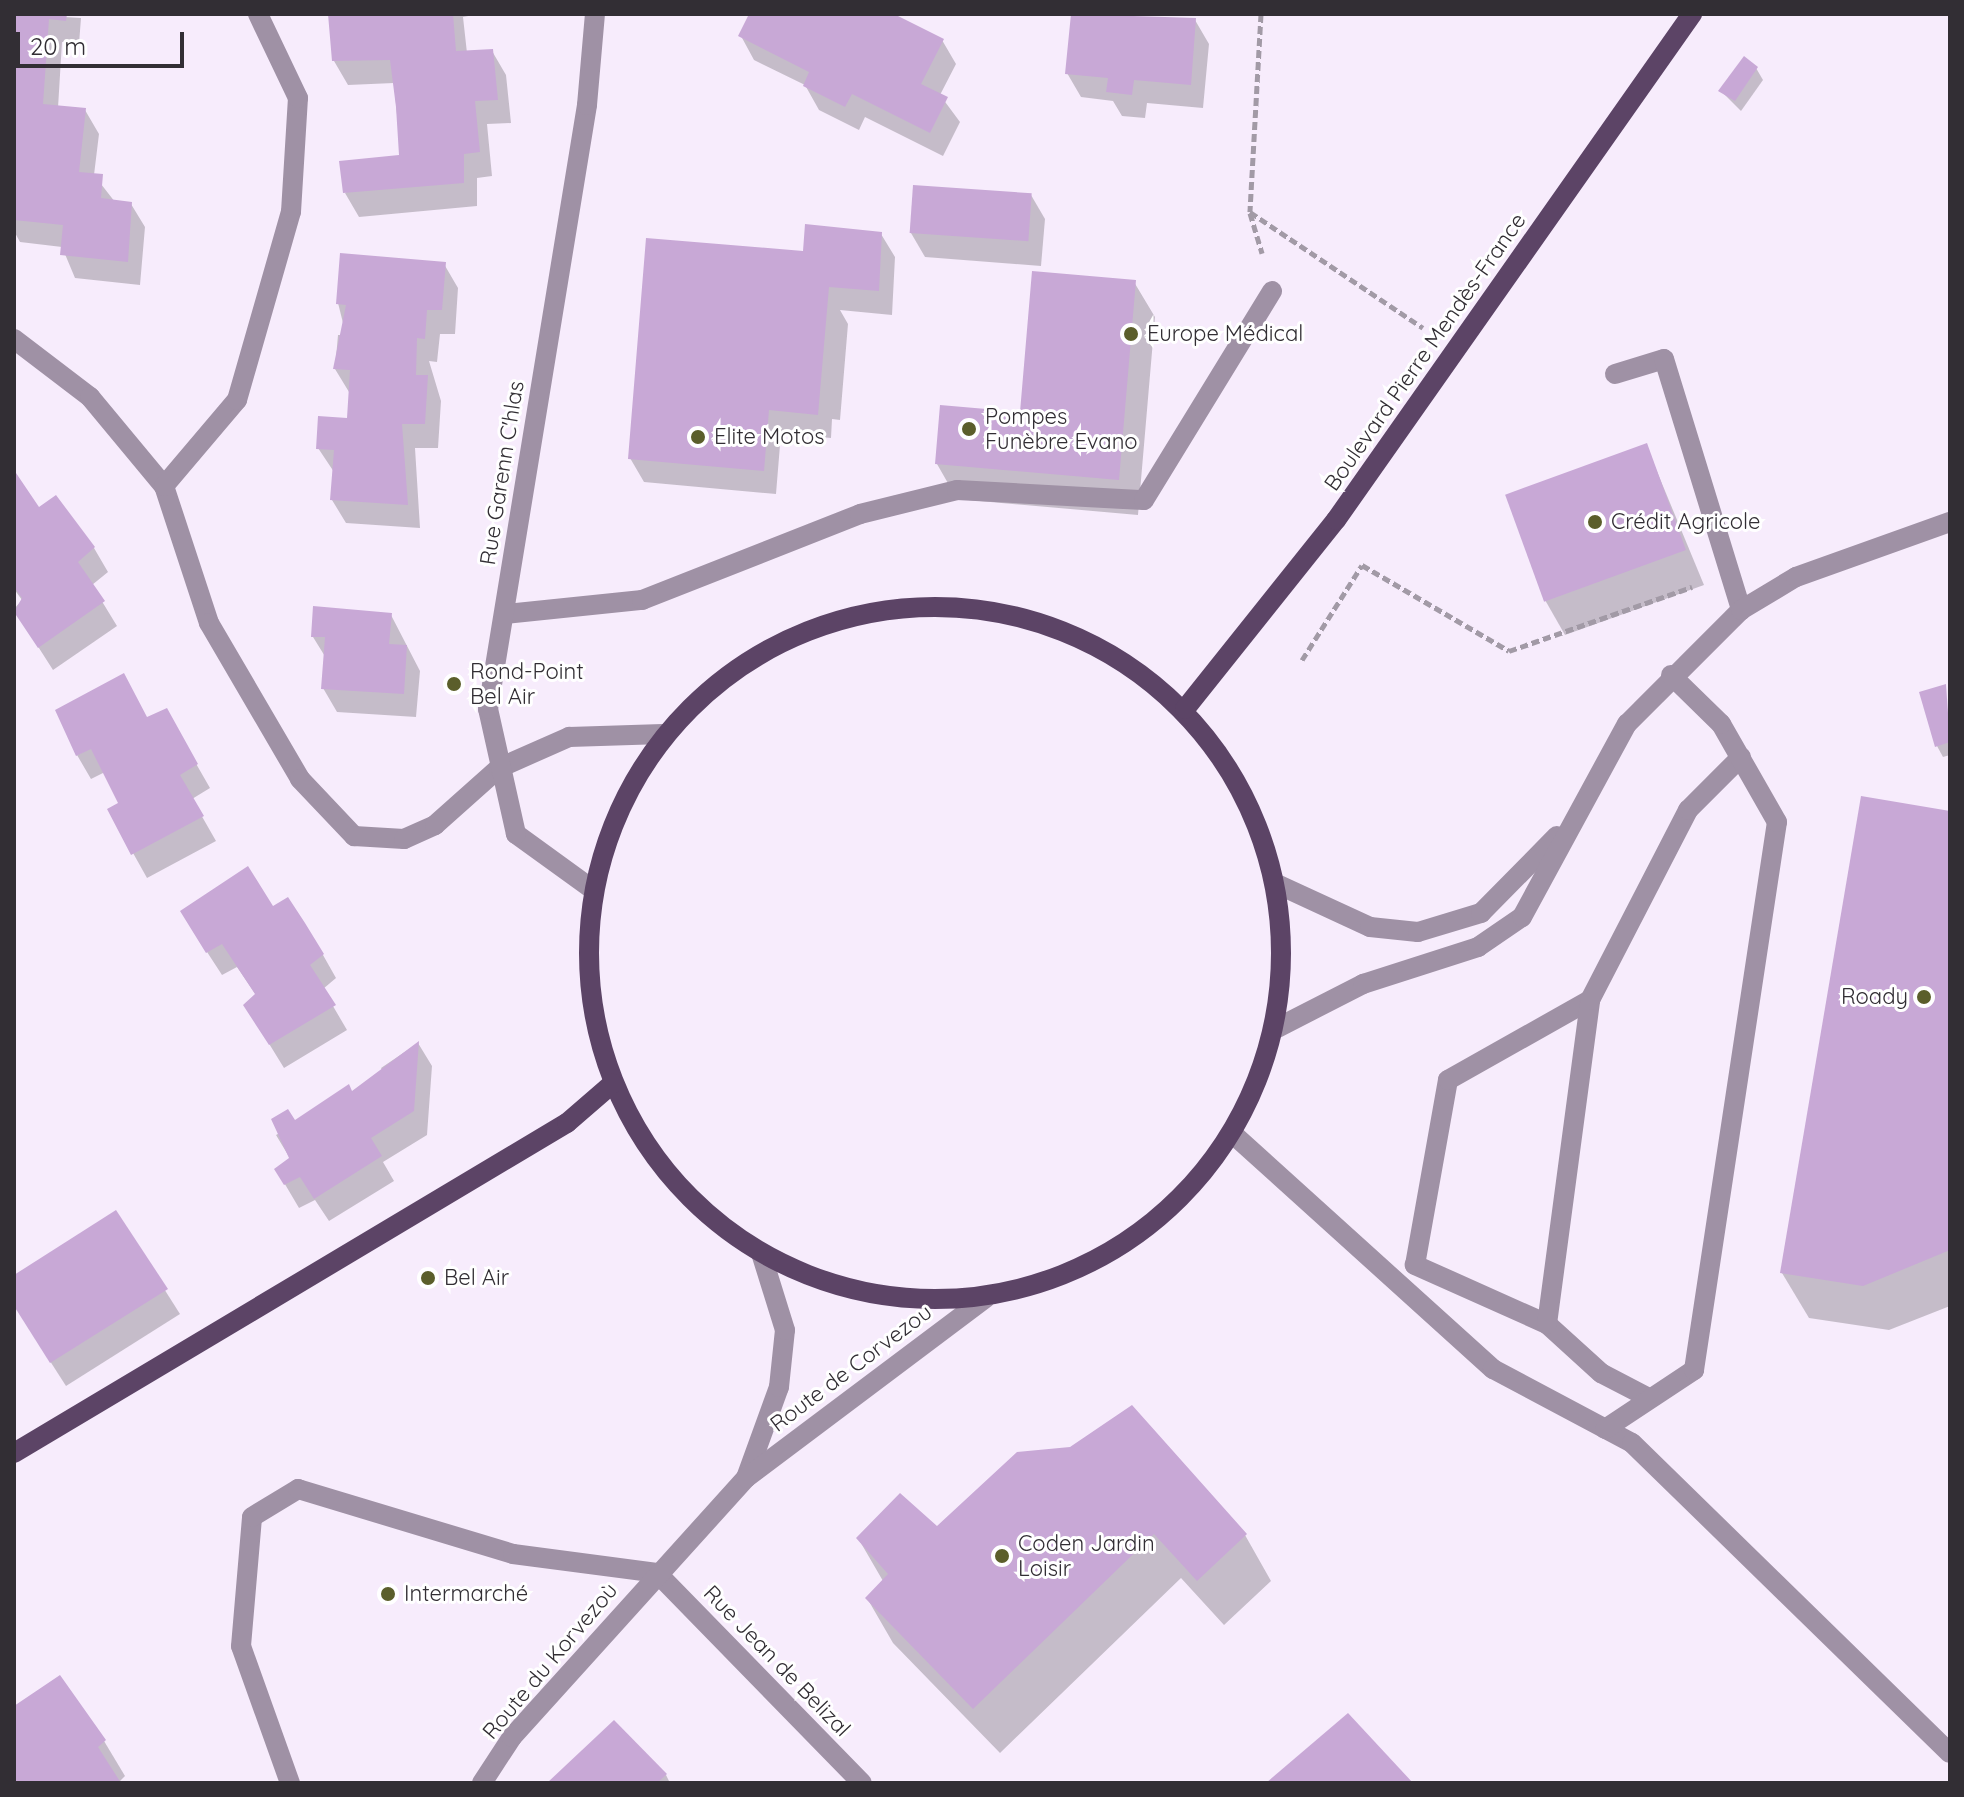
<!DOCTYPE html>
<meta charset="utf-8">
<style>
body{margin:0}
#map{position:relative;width:1964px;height:1797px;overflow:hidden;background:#f7ecfc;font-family:Quicksand,sans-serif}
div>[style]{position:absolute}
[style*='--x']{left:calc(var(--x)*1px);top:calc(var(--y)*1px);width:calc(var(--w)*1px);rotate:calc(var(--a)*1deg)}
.shadow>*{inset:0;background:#0003}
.building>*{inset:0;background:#c8a8d6;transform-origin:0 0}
.path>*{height:5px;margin-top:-2.5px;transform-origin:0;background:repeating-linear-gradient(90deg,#a29aa6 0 8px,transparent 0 12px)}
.minor>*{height:20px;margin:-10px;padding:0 10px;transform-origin:10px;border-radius:10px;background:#9f91a5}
.major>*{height:20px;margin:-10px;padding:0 10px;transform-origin:10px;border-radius:10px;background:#5c4466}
.major>.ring{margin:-10px;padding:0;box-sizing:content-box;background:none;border:20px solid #5c4466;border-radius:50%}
.dots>*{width:22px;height:22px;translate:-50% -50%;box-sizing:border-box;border:4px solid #fff;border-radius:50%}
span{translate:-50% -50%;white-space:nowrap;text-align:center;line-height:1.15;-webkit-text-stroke:6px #fff;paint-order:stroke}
.poi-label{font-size:22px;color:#322e34}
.left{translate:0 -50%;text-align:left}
.right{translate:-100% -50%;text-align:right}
.street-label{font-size:22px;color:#322e34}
.frame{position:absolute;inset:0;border:16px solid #322e34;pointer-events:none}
.scale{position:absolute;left:16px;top:32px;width:168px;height:36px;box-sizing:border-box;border:4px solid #322e34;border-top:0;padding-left:10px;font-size:24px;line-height:28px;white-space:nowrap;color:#322e34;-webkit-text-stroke:6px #fff;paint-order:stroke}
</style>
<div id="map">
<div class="shadow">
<i style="clip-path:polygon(14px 14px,81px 18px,79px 44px,62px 42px,58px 108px,85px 110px,99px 134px,94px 175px,115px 202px,131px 204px,145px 227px,140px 285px,75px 278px,62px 247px,20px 242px,14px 231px)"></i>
<i style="clip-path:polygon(330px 14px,479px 14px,463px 17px,467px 53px,492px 51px,506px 75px,511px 123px,487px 124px,492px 176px,477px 178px,477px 206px,359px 217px,345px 193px,401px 157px,394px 83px,348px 85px,334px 61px)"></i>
<i style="clip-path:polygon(752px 14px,890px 14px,942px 40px,956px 64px,940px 95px,960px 122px,943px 156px,865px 117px,859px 130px,819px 110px,805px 85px,754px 60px,741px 36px)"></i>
<i style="clip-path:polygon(1073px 14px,1195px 20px,1209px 44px,1203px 108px,1147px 103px,1145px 118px,1122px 116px,1113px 101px,1081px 97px,1067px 73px)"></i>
<i style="clip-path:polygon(1756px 68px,1763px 80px,1741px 111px,1721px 91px)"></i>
<i style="clip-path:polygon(1031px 195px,1045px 219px,1041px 266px,925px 257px,911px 233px)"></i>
<i style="clip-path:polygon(881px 234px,895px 257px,892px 315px,840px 310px,848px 324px,840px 420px,832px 419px,831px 438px,781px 433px,776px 494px,644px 482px,630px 458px,802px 253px)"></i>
<i style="clip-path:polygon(444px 264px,458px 288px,455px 334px,440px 334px,437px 362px,429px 361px,441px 401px,438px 448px,415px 448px,420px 528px,346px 523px,332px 500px,334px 472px,318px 448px,349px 420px,349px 392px,335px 369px,338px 335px,346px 335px,338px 303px)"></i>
<i style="clip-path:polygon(1134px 282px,1155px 317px,1138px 515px,957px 499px,937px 464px,1022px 414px)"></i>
<i style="clip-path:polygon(1646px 445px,1704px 585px,1565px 635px,1545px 600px)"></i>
<i style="clip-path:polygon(14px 474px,39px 510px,94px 548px,108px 572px,92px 585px,117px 626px,53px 670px,14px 609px,22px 600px,14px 589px)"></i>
<i style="clip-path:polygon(391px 615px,420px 671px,416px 717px,337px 712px,323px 688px,326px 658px,313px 637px)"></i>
<i style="clip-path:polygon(1945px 687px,1950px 755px,1943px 757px,1937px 746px)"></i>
<i style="clip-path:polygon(147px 719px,179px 734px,210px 788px,192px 799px,216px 841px,147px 878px,109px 810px,121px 804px,105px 772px,91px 779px,77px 755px)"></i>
<i style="clip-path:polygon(1950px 813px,1950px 1306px,1889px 1330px,1809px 1318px,1782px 1273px)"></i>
<i style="clip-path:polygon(272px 909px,323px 955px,336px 978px,323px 989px,347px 1030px,284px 1068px,260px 1029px,256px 995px,237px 967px,222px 975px,196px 935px)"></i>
<i style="clip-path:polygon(418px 1043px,432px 1066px,427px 1135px,383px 1162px,394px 1181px,329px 1221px,315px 1200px,299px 1208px,276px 1169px,291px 1160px,276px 1135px,384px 1074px,381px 1068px)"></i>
<i style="clip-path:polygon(116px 1213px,180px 1314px,66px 1386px,14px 1305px,14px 1277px)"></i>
<i style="clip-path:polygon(937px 1529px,1245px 1535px,1271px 1581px,1224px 1625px,1181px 1578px,1000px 1753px,893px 1643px,867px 1598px,883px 1581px,858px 1538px)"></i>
<i style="clip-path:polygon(14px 1708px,104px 1741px,125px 1776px,118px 1783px,14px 1783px)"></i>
<i style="clip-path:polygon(666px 1775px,670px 1783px,549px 1783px)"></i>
</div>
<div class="building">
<i style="clip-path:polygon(14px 14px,67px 14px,66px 21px,49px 19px,43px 104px,86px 108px,79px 172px,103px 174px,101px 198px,132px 202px,128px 262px,60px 255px,63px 225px,14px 220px)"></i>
<i style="clip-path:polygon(328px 14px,453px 14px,456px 51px,493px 49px,498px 100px,475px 101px,480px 152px,464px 154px,464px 183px,343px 193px,339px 161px,399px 155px,396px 107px,390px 60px,332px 61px)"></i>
<i style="clip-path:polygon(749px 14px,894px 14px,944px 39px,921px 84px,948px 97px,930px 133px,852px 94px,845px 107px,803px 86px,809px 72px,738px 36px)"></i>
<i style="clip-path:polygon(1071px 14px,1196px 18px,1191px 85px,1134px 80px,1132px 95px,1106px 92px,1108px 78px,1065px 74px)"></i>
<i style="clip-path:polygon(1744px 56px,1758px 67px,1735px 101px,1718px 91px)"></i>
<i style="left:913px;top:185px;width:119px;height:48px;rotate:4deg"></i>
<i style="clip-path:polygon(805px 224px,882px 232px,879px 291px,829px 287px,818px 415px,769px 410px,764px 471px,628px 459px,646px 238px,803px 251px)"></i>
<i style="clip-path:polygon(340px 253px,446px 262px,442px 310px,427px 310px,425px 339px,417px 338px,416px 375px,428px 375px,425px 424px,402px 424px,408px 505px,330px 500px,334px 450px,316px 449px,318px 416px,347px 418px,350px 370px,333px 369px,346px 305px,336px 304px)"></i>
<i style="clip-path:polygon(1032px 271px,1136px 280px,1119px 480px,935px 464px,940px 405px,1020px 412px)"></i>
<i style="left:1647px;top:443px;width:114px;height:151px;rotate:70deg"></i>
<i style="clip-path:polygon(14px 470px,39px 507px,56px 495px,95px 547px,78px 562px,105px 601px,38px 648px,14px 612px,22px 598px,14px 587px)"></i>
<i style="clip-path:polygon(313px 606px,392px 613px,389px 644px,407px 645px,404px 694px,321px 689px,325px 637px,311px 637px)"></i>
<i style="clip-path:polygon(124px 673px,147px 717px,167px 708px,198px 764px,180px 775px,204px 816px,131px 855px,107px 809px,118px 803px,91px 749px,76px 756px,55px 710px)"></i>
<i style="clip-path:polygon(1946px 684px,1950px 742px,1935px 747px,1919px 692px)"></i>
<i style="clip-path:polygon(1861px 796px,1950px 811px,1950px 1250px,1863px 1286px,1780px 1273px)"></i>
<i style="clip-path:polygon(248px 866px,273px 906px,288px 897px,305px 923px,324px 954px,310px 965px,336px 1005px,269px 1045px,243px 1005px,255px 994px,222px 944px,206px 953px,180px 911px)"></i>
<i style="clip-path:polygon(419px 1041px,414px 1111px,371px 1138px,382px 1156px,314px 1199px,300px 1177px,284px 1185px,274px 1169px,289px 1158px,271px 1119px,288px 1109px,295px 1120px,349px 1084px,352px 1091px)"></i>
<i style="clip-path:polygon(116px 1210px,168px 1289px,50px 1363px,14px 1306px,14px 1275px)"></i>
<i style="clip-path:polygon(1132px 1405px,1247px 1534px,1197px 1581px,1154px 1534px,973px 1709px,865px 1598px,888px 1574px,856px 1538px,900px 1493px,937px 1526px,1017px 1452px,1070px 1447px)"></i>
<i style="clip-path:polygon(60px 1675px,106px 1740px,98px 1747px,121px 1783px,14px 1783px,14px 1706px)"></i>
<i style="clip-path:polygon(1348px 1713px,1413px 1783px,1266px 1783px)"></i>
<i style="clip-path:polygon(614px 1720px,667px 1774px,657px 1783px,547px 1783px)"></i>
</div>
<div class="path">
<i style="--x:1261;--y:14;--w:198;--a:93.2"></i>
<i style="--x:1250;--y:212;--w:208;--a:33.8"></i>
<i style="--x:1250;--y:213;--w:42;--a:73.3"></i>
<i style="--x:1302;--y:660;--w:112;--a:-57.7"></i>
<i style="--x:1362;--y:565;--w:170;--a:30.3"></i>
<i style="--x:1509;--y:651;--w:194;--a:-19.3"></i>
</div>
<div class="minor">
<i style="--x:14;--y:339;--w:96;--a:37.3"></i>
<i style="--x:90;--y:397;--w:116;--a:50.3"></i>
<i style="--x:164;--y:486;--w:144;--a:71.8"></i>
<i style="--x:209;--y:623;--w:181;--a:59.7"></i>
<i style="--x:300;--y:779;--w:79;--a:46.5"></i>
<i style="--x:354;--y:836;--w:50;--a:3.4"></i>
<i style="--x:404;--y:839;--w:34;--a:-24"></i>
<i style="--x:435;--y:825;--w:86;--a:-41.7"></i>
<i style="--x:499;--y:768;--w:77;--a:-23.9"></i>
<i style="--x:569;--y:737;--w:94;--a:-1.8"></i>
<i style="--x:1615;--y:374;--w:51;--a:-17"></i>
<i style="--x:1664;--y:359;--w:263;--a:72.9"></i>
<i style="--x:164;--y:486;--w:113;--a:-49.7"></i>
<i style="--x:237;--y:400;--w:196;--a:-74"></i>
<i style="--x:291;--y:212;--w:114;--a:-86.5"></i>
<i style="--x:298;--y:98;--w:93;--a:-115.5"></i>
<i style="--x:506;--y:614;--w:137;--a:-5.9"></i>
<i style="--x:642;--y:600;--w:234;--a:-21.5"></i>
<i style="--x:860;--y:514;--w:100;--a:-13.9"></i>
<i style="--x:957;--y:490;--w:187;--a:3.1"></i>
<i style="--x:1144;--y:500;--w:245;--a:-58.5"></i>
<i style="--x:1279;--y:885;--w:100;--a:24.8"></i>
<i style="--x:1370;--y:927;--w:48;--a:5.9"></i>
<i style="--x:1418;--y:932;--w:66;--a:-16.8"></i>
<i style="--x:1481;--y:913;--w:108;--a:-45.4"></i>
<i style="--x:592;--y:889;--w:94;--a:-144.1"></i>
<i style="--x:516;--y:834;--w:128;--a:-102.6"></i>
<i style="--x:488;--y:709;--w:612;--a:-80.69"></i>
<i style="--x:587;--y:105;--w:91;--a:-85"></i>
<i style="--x:1277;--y:1028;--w:97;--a:-27.1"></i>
<i style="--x:1363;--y:984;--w:121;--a:-17.8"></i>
<i style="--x:1478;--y:947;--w:53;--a:-34.3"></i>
<i style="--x:1522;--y:917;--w:220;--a:-61.5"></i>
<i style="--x:1627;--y:724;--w:161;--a:-45"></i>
<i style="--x:1741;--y:610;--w:64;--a:-31"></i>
<i style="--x:1796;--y:577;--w:164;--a:-19.7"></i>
<i style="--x:1234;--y:1135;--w:349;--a:42.1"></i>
<i style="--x:1493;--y:1369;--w:157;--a:28"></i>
<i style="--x:1632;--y:1443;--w:444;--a:44.3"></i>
<i style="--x:1547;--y:1324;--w:145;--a:-155.9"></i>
<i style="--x:1415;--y:1265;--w:188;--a:-79.9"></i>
<i style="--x:1448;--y:1080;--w:163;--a:-29.4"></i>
<i style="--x:1649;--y:1398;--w:54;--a:-152.5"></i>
<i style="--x:1601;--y:1373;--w:73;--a:-137.8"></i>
<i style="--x:1547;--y:1324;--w:327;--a:-82.4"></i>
<i style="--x:1590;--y:1000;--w:214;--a:-62.7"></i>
<i style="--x:1688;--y:810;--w:75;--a:-45"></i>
<i style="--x:1605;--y:1429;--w:107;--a:-33.5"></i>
<i style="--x:1694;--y:1370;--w:554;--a:-81.39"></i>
<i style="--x:1777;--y:822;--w:113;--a:-119.7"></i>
<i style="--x:1721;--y:724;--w:70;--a:-135.6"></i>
<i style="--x:746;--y:1478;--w:97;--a:-70.1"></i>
<i style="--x:779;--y:1387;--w:57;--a:-84"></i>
<i style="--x:785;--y:1330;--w:77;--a:-107.3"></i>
<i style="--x:657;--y:1573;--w:293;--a:45.7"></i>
<i style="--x:290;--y:1783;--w:145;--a:-109.7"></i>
<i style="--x:241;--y:1646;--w:129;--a:-85.1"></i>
<i style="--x:252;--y:1517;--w:54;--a:-31.3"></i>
<i style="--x:298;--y:1489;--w:225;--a:16.8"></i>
<i style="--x:513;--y:1554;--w:145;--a:7.5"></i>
<i style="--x:482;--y:1783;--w:55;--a:-56.9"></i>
<i style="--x:512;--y:1737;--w:349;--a:-47.9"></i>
<i style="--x:746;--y:1478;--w:300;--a:-36.9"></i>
</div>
<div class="major">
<i class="ring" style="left:589px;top:607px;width:672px;height:672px"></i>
<i style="--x:1185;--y:709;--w:242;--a:-51.4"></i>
<i style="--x:1336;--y:520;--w:619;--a:-54.87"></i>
<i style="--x:14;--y:1453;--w:644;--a:-30.83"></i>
<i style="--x:567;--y:1123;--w:60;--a:-40.9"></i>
</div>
<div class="dots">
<i style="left:1131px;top:334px;background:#5b5e2b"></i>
<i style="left:969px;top:429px;background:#5b5e2b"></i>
<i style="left:698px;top:437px;background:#5b5e2b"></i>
<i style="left:1595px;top:522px;background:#5b5e2b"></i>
<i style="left:454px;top:684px;background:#5b5e2b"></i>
<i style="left:1924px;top:997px;background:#5b5e2b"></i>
<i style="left:428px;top:1278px;background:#5b5e2b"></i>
<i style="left:1002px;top:1556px;background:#5b5e2b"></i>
<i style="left:388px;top:1594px;background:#5b5e2b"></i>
</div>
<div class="poi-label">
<span class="left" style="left:1147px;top:334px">Europe Médical</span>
<span class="left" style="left:985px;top:429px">Pompes<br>Funèbre Evano</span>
<span class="left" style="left:714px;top:437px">Elite Motos</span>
<span class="left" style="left:1611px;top:522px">Crédit Agricole</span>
<span class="left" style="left:470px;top:684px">Rond-Point<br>Bel Air</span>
<span class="right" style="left:1908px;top:997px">Roady</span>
<span class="left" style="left:444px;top:1278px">Bel Air</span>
<span class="left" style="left:1018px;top:1556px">Coden Jardin<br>Loisir</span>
<span class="left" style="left:404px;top:1594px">Intermarché</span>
</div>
<div class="street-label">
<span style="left:1425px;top:352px;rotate:-55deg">Boulevard Pierre Mendès-France</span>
<span style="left:502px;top:473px;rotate:-81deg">Rue Garenn C'hlas</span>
<span style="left:851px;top:1368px;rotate:-37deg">Route de Corvezou</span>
<span style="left:550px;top:1661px;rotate:-50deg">Route du Korvezoù</span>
<span style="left:777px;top:1661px;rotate:46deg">Rue Jean de Belizal</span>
</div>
<div class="frame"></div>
<div class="scale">20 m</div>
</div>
